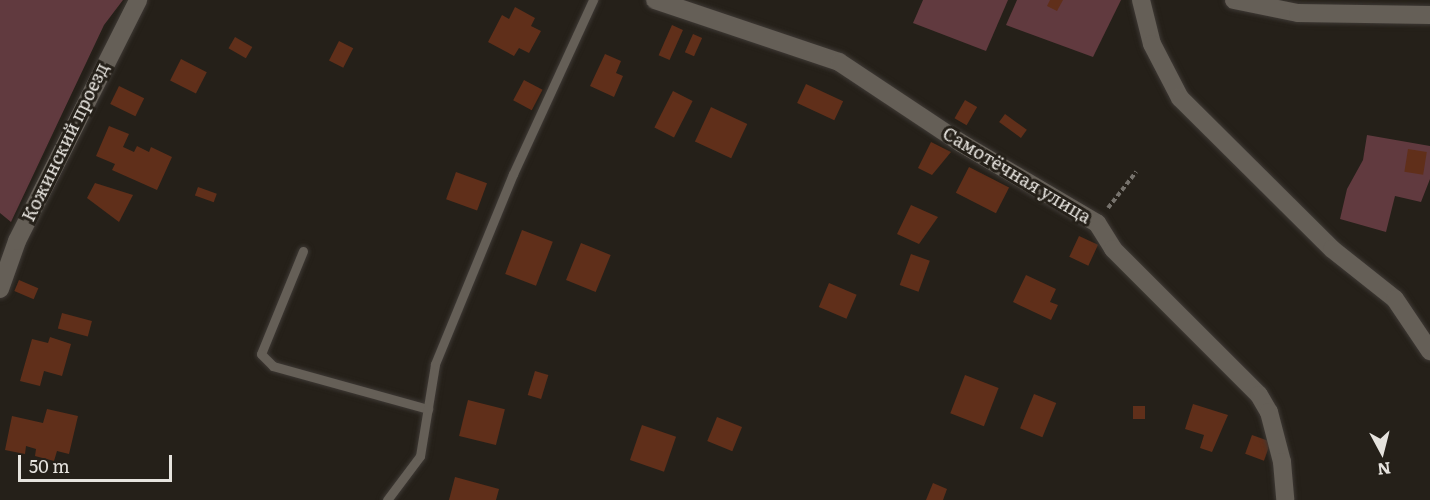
<!DOCTYPE html>
<meta charset="utf-8">
<style>
body{margin:0}
#map{position:relative;width:1430px;height:500px;overflow:hidden;background:#252019;font-family:Literata,serif}
div>[style]{position:absolute}
.green>*{inset:0;background:#613a3f}
.building>*{inset:0;background:#602f1a;transform-origin:0 0}
.path>*{height:4px;margin-top:-2px;transform-origin:0;background:repeating-linear-gradient(90deg,#76726c 0 4.5px,transparent 0 7.5px)}
.roads{filter:drop-shadow(0 0 2px #3e3935) drop-shadow(0 0 2px #3e3935)}
.service>*{height:9px;margin:-4.5px;padding:0 4.5px;transform-origin:4.5px;border-radius:4.5px;background:#655f57}
.minor>*{height:18px;margin:-9px;padding:0 9px;transform-origin:9px;border-radius:9px;background:#655f57}
span{translate:-50% -50%;white-space:nowrap;text-align:center;line-height:1.15;-webkit-text-stroke:6px #252019;paint-order:stroke}
.street-label{font-size:18px;color:#e6e3de}
.north{position:absolute;left:1352px;top:422px;width:60px;height:60px;-webkit-text-stroke:4px #252019;paint-order:stroke;rotate:173deg;font-size:16px;font-weight:700;line-height:24px;text-align:center;color:#e6e3de}
.north::after{content:'';display:block;margin:auto;width:21px;height:27px;background:#e6e3de;clip-path:polygon(50% 0,100% 100%,50% 72%,0 100%)}
.scale{position:absolute;left:18px;top:455px;width:154px;height:27px;box-sizing:border-box;border:3px solid #e6e3de;border-top:0;padding-left:8px;font-size:18px;line-height:21px;white-space:nowrap;color:#e6e3de;-webkit-text-stroke:4px #252019;paint-order:stroke}
</style>
<div id="map">
<div class="green">
<div style="clip-path:polygon(0 0,123px 0,104px 25px,11px 222px,0 213px)"></div>
<div style="clip-path:polygon(923px 0,1008px 0,986px 51px,913px 23px)"></div>
<div style="clip-path:polygon(1017px 0,1121px 0,1093px 57px,1006px 25px)"></div>
<div style="clip-path:polygon(1367px 135px,1430px 146px,1430px 179px,1421px 202px,1395px 196px,1386px 232px,1340px 219px,1347px 189px,1363px 160px)"></div>
</div>
<div class="building">
<div style="clip-path:polygon(1050px 0,1063px 0,1057px 11px,1047px 6px)"></div>
<div style="clip-path:polygon(515px 7px,535px 18px,531px 26px,541px 31px,529px 53px,519px 48px,514px 56px,488px 42px,502px 15px,509px 19px)"></div>
<div style="left:672px;top:25px;width:12px;height:33px;rotate:24deg"></div>
<div style="left:693px;top:34px;width:10px;height:20px;rotate:24deg"></div>
<div style="left:235px;top:37px;width:20px;height:13px;rotate:30deg"></div>
<div style="left:339px;top:41px;width:16px;height:22px;rotate:27deg"></div>
<div style="clip-path:polygon(605px 54px,621px 61px,616px 73px,623px 76px,614px 97px,590px 86px)"></div>
<div style="left:181px;top:59px;width:29px;height:24px;rotate:27deg"></div>
<div style="left:524px;top:80px;width:21px;height:23px;rotate:28deg"></div>
<div style="left:806px;top:84px;width:41px;height:21px;rotate:25deg"></div>
<div style="left:119px;top:86px;width:28px;height:20px;rotate:26deg"></div>
<div style="left:673px;top:91px;width:22px;height:41px;rotate:27deg"></div>
<div style="left:965px;top:100px;width:14px;height:21px;rotate:30deg"></div>
<div style="left:711px;top:107px;width:40px;height:38px;rotate:25deg"></div>
<div style="left:1005px;top:114px;width:27px;height:10px;rotate:36deg"></div>
<div style="clip-path:polygon(109px 126px,129px 134px,123px 147px,134px 152px,137px 146px,149px 152px,151px 147px,172px 157px,157px 190px,112px 170px,115px 164px,96px 156px)"></div>
<div style="clip-path:polygon(931px 142px,951px 152px,932px 175px,918px 168px)"></div>
<div style="left:1408px;top:149px;width:19px;height:23px;rotate:9deg"></div>
<div style="left:969px;top:167px;width:45px;height:29px;rotate:27deg"></div>
<div style="left:456px;top:172px;width:33px;height:29px;rotate:20deg"></div>
<div style="clip-path:polygon(95px 183px,133px 195px,119px 222px,87px 198px)"></div>
<div style="left:198px;top:187px;width:20px;height:9px;rotate:20deg"></div>
<div style="clip-path:polygon(911px 205px,938px 217px,919px 244px,897px 234px)"></div>
<div style="left:522px;top:230px;width:33px;height:47px;rotate:21deg"></div>
<div style="left:1079px;top:236px;width:21px;height:23px;rotate:25deg"></div>
<div style="left:581px;top:243px;width:32px;height:40px;rotate:22deg"></div>
<div style="left:911px;top:254px;width:20px;height:33px;rotate:20deg"></div>
<div style="clip-path:polygon(1026px 275px,1056px 289px,1050px 302px,1058px 305px,1051px 320px,1013px 302px)"></div>
<div style="left:19px;top:280px;width:21px;height:12px;rotate:23deg"></div>
<div style="left:829px;top:283px;width:30px;height:26px;rotate:23deg"></div>
<div style="left:62px;top:313px;width:31px;height:16px;rotate:15deg"></div>
<div style="clip-path:polygon(50px 337px,71px 344px,62px 376px,44px 371px,40px 386px,20px 381px,32px 339px,48px 343px)"></div>
<div style="left:535px;top:371px;width:14px;height:25px;rotate:17deg"></div>
<div style="left:965px;top:375px;width:36px;height:41px;rotate:21deg"></div>
<div style="left:1034px;top:394px;width:24px;height:37px;rotate:22deg"></div>
<div style="left:468px;top:400px;width:38px;height:37px;rotate:14deg"></div>
<div style="clip-path:polygon(1193px 404px,1228px 415px,1212px 452px,1200px 448px,1204px 435px,1185px 429px)"></div>
<div style="left:1133px;top:406px;width:12px;height:13px"></div>
<div style="clip-path:polygon(47px 409px,78px 416px,69px 454px,57px 451px,54px 461px,35px 456px,36px 449px,26px 446px,25px 454px,5px 450px,12px 416px,43px 423px)"></div>
<div style="left:717px;top:417px;width:27px;height:26px;rotate:22deg"></div>
<div style="left:642px;top:425px;width:36px;height:37px;rotate:19deg"></div>
<div style="left:1252px;top:435px;width:20px;height:20px;rotate:20deg"></div>
<div style="clip-path:polygon(455px 477px,499px 489px,496px 500px,449px 500px)"></div>
<div style="clip-path:polygon(933px 483px,947px 489px,943px 500px,926px 500px)"></div>
</div>
<div class="path">
<div style="left:1108px;top:208px;width:46px;rotate:-52.1deg"></div>
</div>
<div class="roads">
<div class="service">
<div style="left:303px;top:251px;width:111px;rotate:112.2deg"></div>
<div style="left:261px;top:354px;width:17px;rotate:45deg"></div>
<div style="left:273px;top:366px;width:161px;rotate:15.5deg"></div>
<div style="left:387px;top:500px;width:55px;rotate:-53.1deg"></div>
<div style="left:420px;top:456px;width:93px;rotate:-80.7deg"></div>
<div style="left:435px;top:364px;width:205px;rotate:-67.7deg"></div>
<div style="left:513px;top:174px;width:192px;rotate:-65.3deg"></div>
</div>
<div class="minor">
<div style="left:655px;top:0;width:194px;rotate:18.6deg"></div>
<div style="left:839px;top:62px;width:146px;rotate:33.6deg"></div>
<div style="left:961px;top:143px;width:158px;rotate:30.5deg"></div>
<div style="left:1097px;top:223px;width:31px;rotate:58deg"></div>
<div style="left:1113px;top:249px;width:206px;rotate:45deg"></div>
<div style="left:1259px;top:395px;width:20px;rotate:60deg"></div>
<div style="left:1269px;top:412px;width:52px;rotate:75.4deg"></div>
<div style="left:1282px;top:462px;width:38px;rotate:85deg"></div>
<div style="left:1141px;top:0;width:45px;rotate:76deg"></div>
<div style="left:1152px;top:44px;width:61px;rotate:62.6deg"></div>
<div style="left:1180px;top:98px;width:214px;rotate:44.8deg"></div>
<div style="left:1332px;top:249px;width:80px;rotate:38.4deg"></div>
<div style="left:1395px;top:299px;width:63px;rotate:56.1deg"></div>
<div style="left:1234px;top:0;width:65px;rotate:11.5deg"></div>
<div style="left:1298px;top:13px;width:132px;rotate:0.9deg"></div>
<div style="left:0;top:289px;width:51px;rotate:-70.5deg"></div>
<div style="left:17px;top:241px;width:270px;rotate:-63.3deg"></div>
</div>
</div>
<div class="street-label">
<span style="left:65px;top:142px;rotate:-64deg">Кожинский проезд</span>
<span style="left:1017px;top:175px;rotate:31deg">Самотёчная улица</span>
</div>
<div class="north">N</div>
<div class="scale">50 m</div>
</div>
